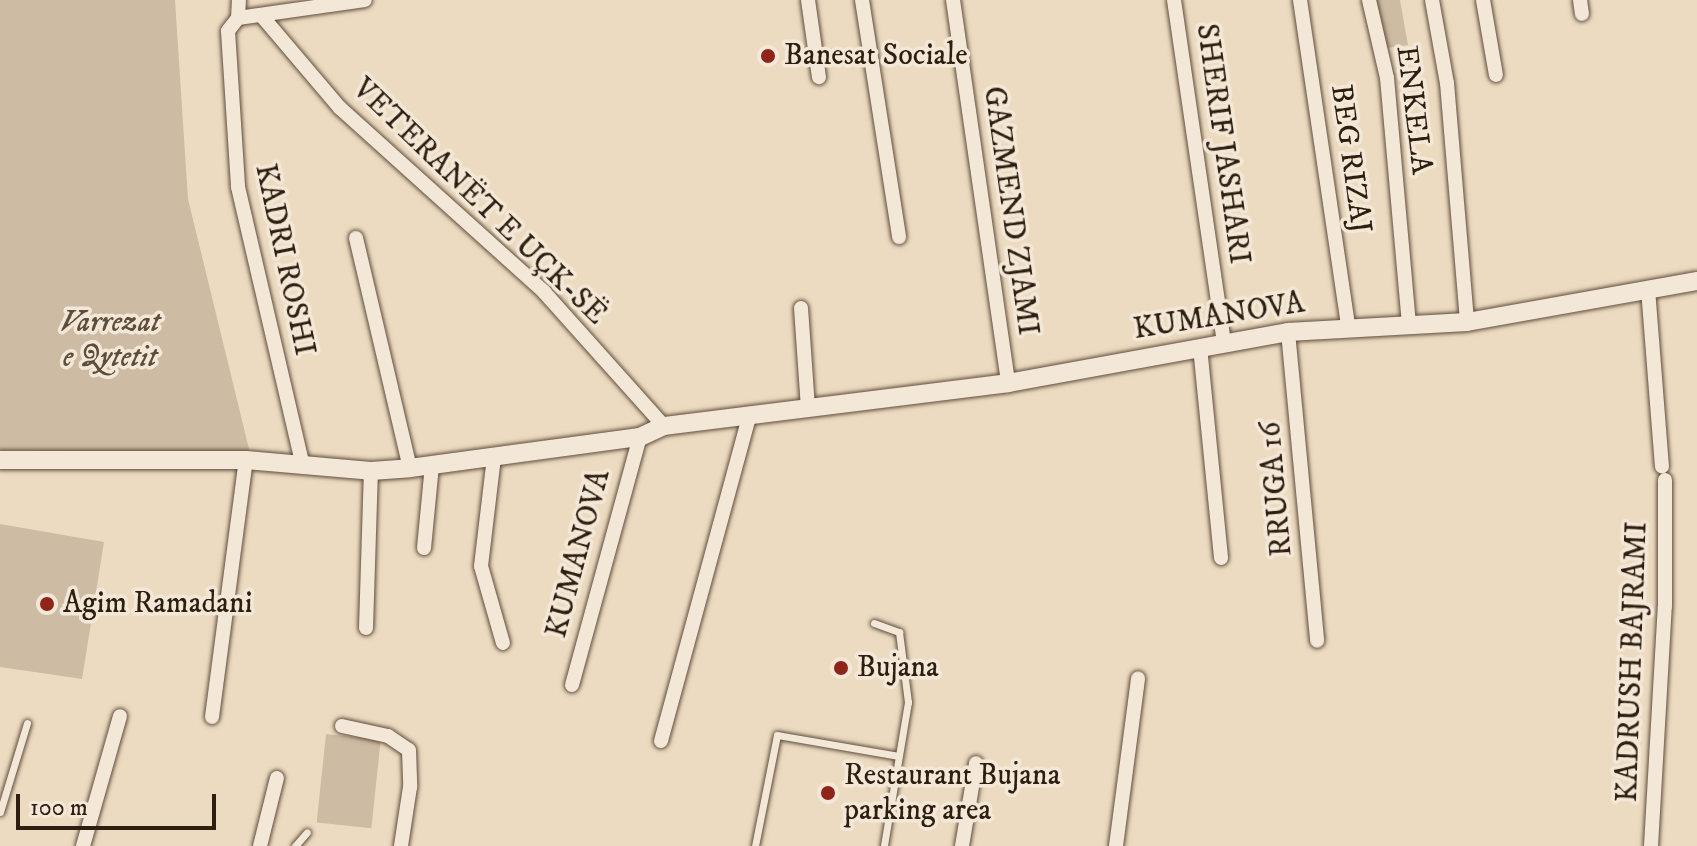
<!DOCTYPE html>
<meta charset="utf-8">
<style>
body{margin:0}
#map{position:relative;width:1697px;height:846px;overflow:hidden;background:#eddbc1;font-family:"IM FELL DW Pica",serif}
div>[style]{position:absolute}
.green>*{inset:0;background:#cdbba3;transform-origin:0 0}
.roads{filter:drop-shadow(0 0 2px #5e4d3c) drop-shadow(0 0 2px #5e4d3c)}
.lane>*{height:7px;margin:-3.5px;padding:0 3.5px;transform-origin:3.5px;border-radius:3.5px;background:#f3e8d7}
.street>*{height:14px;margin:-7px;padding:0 7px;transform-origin:7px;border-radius:7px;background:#f3e8d7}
.secondary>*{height:18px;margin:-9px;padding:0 9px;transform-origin:9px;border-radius:9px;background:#f3e8d7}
.dots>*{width:22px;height:22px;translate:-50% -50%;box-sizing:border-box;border:4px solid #f3e8d7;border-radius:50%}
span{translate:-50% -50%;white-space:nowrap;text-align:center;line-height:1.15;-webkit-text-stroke:7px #f3e8d7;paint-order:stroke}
.poi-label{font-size:30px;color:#2e1e0f}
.left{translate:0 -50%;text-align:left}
.street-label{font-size:30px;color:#2e1e0f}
.park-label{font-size:30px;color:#5e4d3b;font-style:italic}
.scale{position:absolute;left:16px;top:794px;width:200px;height:36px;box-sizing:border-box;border:4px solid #2e1e0f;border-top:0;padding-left:10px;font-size:24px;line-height:28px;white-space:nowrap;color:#2e1e0f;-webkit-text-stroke:6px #f3e8d7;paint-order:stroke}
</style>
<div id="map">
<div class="green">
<div style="clip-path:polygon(0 0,175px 0,188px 199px,250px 453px,0 450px)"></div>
<div style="clip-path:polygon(1375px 0,1400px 0,1408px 45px,1387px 48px)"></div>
<div style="clip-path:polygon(0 524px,104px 542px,82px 679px,0 667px)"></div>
<div style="left:326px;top:734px;width:55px;height:89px;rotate:6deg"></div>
</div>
<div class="roads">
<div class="lane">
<div style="left:874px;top:623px;width:27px;rotate:20deg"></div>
<div style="left:899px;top:632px;width:71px;rotate:82.7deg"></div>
<div style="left:908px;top:702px;width:146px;rotate:99.5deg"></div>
<div style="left:0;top:812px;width:93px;rotate:-73.1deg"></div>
<div style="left:295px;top:846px;width:18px;rotate:-49deg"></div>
<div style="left:755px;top:846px;width:113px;rotate:-78.8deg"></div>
<div style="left:777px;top:735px;width:123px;rotate:9.8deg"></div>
</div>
<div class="street">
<div style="left:808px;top:0;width:78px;rotate:81.9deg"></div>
<div style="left:862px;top:0;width:240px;rotate:81.1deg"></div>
<div style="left:953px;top:0;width:387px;rotate:81.8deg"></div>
<div style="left:1174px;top:0;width:347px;rotate:81.7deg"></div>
<div style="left:1300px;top:0;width:329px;rotate:81.6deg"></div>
<div style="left:1369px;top:0;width:80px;rotate:77deg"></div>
<div style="left:1387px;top:78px;width:247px;rotate:84.9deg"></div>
<div style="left:1432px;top:0;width:84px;rotate:79.8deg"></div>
<div style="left:1447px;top:83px;width:240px;rotate:85.2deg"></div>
<div style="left:1483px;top:0;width:76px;rotate:80.2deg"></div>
<div style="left:1580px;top:0;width:14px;rotate:82deg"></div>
<div style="left:261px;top:15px;width:122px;rotate:49.7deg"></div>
<div style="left:340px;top:108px;width:275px;rotate:42deg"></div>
<div style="left:544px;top:292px;width:180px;rotate:48.2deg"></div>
<div style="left:238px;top:18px;width:16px;rotate:128deg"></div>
<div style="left:228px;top:31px;width:156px;rotate:86.3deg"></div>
<div style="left:238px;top:187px;width:286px;rotate:76.9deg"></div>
<div style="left:238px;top:18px;width:128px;rotate:-8.1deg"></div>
<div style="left:238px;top:18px;width:18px;rotate:-87deg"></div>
<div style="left:356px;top:238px;width:236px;rotate:76.8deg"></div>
<div style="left:1648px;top:289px;width:178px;rotate:85.5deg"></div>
<div style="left:801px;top:308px;width:99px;rotate:86deg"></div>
<div style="left:1288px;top:332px;width:310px;rotate:84.6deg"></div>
<div style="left:1200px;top:347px;width:212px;rotate:84.3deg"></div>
<div style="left:494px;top:457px;width:110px;rotate:96.8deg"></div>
<div style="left:481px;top:566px;width:80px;rotate:74.1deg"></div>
<div style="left:424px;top:548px;width:83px;rotate:-84.5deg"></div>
<div style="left:366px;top:628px;width:157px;rotate:-88.2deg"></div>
<div style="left:572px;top:685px;width:257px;rotate:-74.7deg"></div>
<div style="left:212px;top:717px;width:259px;rotate:-82.5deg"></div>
<div style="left:342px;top:726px;width:47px;rotate:12.3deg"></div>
<div style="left:388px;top:736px;width:25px;rotate:34deg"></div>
<div style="left:409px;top:750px;width:37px;rotate:88deg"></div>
<div style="left:410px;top:787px;width:60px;rotate:98.7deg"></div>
<div style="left:661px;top:741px;width:339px;rotate:-74.8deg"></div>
<div style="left:83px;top:846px;width:135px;rotate:-74.1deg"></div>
<div style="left:260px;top:846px;width:70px;rotate:-76deg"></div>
<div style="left:962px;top:846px;width:84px;rotate:-80.4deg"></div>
<div style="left:1116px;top:846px;width:169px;rotate:-82.5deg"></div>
<div style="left:1651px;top:846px;width:240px;rotate:-86.7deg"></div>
<div style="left:1665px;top:606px;width:126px;rotate:-90deg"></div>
</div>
<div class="secondary">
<div style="left:0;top:460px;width:246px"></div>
<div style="left:246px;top:460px;width:125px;rotate:5deg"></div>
<div style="left:371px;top:471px;width:39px;rotate:-4deg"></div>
<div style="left:410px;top:468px;width:232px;rotate:-7.7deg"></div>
<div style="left:640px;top:437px;width:26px;rotate:-25deg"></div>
<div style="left:664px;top:426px;width:347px;rotate:-7.1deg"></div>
<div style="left:1008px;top:383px;width:285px;rotate:-10.3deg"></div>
<div style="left:1288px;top:332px;width:179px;rotate:-3.2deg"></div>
<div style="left:1467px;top:322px;width:234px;rotate:-10.1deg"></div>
</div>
</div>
<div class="dots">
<div style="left:768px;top:56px;background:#8f2418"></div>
<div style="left:47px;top:604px;background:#8f2418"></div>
<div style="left:841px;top:668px;background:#8f2418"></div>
<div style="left:828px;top:793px;background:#8f2418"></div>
</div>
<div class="poi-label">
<span class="left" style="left:784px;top:56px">Banesat Sociale</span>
<span class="left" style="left:63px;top:604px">Agim Ramadani</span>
<span class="left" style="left:857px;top:668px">Bujana</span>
<span class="left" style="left:844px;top:793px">Restaurant Bujana<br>parking area</span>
</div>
<div class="street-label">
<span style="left:1413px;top:110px;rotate:83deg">ENKELA</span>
<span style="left:1222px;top:144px;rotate:82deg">SHERIF JASHARI</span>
<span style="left:1350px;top:159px;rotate:82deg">BEG RIZAJ</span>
<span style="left:479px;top:202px;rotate:44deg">VETERANËT E UÇK-SË</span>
<span style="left:1010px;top:211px;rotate:82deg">GAZMEND ZJAMI</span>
<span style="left:284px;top:260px;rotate:78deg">KADRI ROSHI</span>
<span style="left:1219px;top:317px;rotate:-9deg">KUMANOVA</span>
<span style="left:1277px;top:489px;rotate:-95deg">RRUGA 16</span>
<span style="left:579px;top:554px;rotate:-75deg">KUMANOVA</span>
<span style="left:1633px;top:662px;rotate:-88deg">KADRUSH BAJRAMI</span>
</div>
<div class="park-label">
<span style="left:110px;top:340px">Varrezat<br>e Qytetit</span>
</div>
<div class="scale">100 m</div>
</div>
